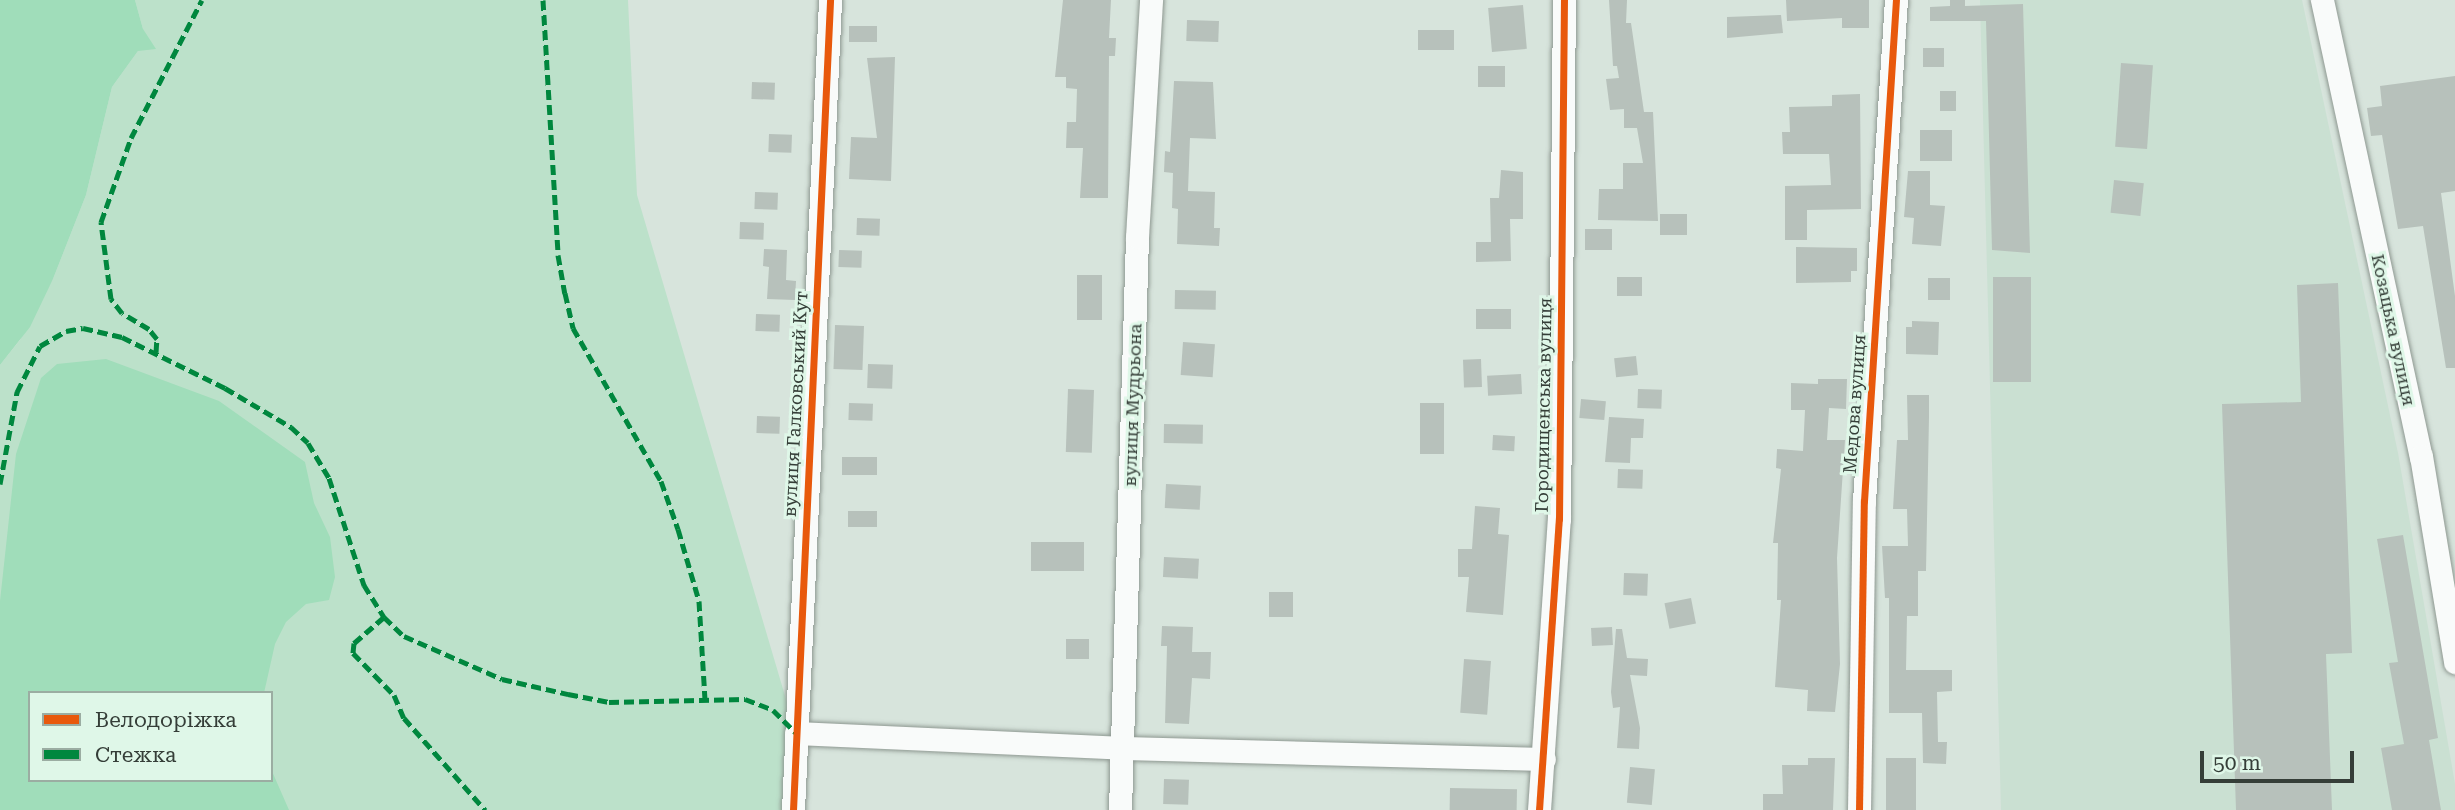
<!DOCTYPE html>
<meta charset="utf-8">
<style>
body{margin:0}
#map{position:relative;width:2455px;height:810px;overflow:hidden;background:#d7e4dc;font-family:"Roboto Serif",serif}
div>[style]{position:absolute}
.built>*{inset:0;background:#cae0d2}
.green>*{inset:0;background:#bce1ca}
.water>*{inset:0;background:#a0ddba}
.building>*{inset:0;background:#b7c1bb;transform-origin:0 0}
.roads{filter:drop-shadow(0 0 2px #8e9891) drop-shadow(0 0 2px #8e9891)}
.minor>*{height:23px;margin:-11.5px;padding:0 11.5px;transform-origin:11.5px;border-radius:11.5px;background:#f9fbfa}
.quiet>*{height:5px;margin-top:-2.5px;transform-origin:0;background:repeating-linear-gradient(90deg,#00873e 0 10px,transparent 0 15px)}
.cycleway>*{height:7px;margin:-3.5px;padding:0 3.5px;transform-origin:3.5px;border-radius:3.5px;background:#e8590c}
span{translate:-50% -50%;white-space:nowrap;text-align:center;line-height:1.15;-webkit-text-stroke:6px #dff7e8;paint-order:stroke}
.street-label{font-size:18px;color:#353e38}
.legend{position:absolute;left:28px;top:691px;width:245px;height:91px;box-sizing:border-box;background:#dff7e8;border:2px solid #9bada2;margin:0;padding:9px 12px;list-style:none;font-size:21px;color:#353e38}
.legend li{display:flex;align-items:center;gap:14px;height:35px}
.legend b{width:35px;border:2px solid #9bada2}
.scale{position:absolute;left:2200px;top:751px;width:154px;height:32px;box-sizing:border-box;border:4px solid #353e38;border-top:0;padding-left:9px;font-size:21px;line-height:24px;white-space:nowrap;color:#353e38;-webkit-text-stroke:5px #dff7e8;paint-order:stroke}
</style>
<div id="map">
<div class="built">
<div style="clip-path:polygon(1980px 0,2302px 0,2398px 453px,2455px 784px,2455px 810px,2001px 810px)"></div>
</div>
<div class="green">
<div style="clip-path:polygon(evenodd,135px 0,628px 0,637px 195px,796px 733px,793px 810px,0 810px,0 365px,20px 340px,53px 279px,86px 195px,112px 87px,138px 51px,143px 29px,135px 0,30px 693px,271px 693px,271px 780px,30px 780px,30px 693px)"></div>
</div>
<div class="water">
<div style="clip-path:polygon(0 0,135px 0,143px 29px,156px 49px,138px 51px,112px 87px,86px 195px,53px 279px,30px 327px,0 365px)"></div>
<div style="clip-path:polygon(106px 359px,219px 401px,305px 462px,314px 503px,330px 537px,335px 577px,329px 600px,306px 604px,286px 622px,275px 644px,264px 693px,30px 693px,30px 780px,271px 780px,271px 769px,289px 810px,0 810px,0 601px,16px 454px,41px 378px,57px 364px)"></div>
</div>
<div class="building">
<div style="clip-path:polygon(1063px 0,1111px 0,1109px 38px,1116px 38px,1115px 56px,1109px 56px,1108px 198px,1080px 198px,1083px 148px,1066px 148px,1067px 122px,1076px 122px,1077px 89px,1066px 88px,1066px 77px,1055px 77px)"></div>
<div style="clip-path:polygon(1609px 0,1627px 0,1626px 23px,1631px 23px,1644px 112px,1653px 112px,1658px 221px,1598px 220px,1599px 189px,1623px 189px,1623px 163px,1643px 163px,1637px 128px,1624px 128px,1624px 109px,1610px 110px,1606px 79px,1619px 78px,1617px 66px,1613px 66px)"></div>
<div style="clip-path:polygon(1786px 0,1869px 0,1869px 28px,1842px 28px,1842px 18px,1787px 21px)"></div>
<div style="clip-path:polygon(1950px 0,1965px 0,1965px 6px,2023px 4px,2030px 253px,1992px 250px,1986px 21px,1930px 21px,1930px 7px,1950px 6px)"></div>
<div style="left:1523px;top:5px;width:44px;height:35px;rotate:85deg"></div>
<div style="clip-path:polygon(1781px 15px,1783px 33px,1727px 38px,1727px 17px)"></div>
<div style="left:1187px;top:20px;width:32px;height:21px;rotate:2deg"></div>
<div style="left:877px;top:26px;width:16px;height:28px;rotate:90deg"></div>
<div style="left:1454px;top:30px;width:20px;height:36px;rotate:90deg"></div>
<div style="left:1923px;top:48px;width:21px;height:19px"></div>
<div style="clip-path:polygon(895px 57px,891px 181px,849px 179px,851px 137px,877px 138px,867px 58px)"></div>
<div style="left:2121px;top:63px;width:32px;height:84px;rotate:4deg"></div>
<div style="left:1478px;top:66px;width:27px;height:21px"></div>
<div style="clip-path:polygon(2455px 76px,2455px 191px,2441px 193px,2455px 296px,2455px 368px,2446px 368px,2423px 226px,2398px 229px,2382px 135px,2371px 136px,2367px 108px,2382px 106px,2380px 86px)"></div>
<div style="clip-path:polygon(1174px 81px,1213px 82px,1216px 139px,1190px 138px,1188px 191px,1215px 192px,1214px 228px,1220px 228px,1219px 246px,1177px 244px,1178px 209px,1172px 208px,1173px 173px,1164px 172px,1165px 151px,1170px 152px)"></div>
<div style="left:752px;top:82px;width:23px;height:17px;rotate:2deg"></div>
<div style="left:1940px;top:91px;width:16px;height:20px"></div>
<div style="clip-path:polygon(1860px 94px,1861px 209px,1807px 210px,1807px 240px,1785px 240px,1785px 186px,1831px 185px,1829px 154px,1783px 154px,1782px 132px,1790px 132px,1789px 107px,1832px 106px,1832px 95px)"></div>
<div style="left:1920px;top:130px;width:32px;height:31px"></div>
<div style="left:769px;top:134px;width:23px;height:18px;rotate:2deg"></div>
<div style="clip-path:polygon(1501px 170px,1523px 172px,1523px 219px,1510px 219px,1511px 261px,1476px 262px,1476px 242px,1491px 242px,1490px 198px,1499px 198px)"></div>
<div style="clip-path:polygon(1908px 171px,1930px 171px,1930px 205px,1945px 206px,1941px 246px,1912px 244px,1914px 218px,1904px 217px)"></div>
<div style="left:2114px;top:180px;width:30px;height:33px;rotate:6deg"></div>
<div style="left:755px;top:192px;width:23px;height:17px;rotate:2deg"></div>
<div style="left:1660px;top:214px;width:27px;height:21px"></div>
<div style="left:857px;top:218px;width:23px;height:17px;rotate:2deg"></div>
<div style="left:740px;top:222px;width:24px;height:17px;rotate:2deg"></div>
<div style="left:1612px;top:229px;width:21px;height:27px;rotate:90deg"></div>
<div style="clip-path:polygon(1796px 247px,1857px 248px,1857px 271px,1851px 271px,1851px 282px,1796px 283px)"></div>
<div style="clip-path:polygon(764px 249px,787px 250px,786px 280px,796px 281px,795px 300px,767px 299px,769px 267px,763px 266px)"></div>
<div style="left:839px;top:250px;width:23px;height:17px;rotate:2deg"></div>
<div style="left:1077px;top:275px;width:25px;height:45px"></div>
<div style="left:1617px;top:277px;width:25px;height:19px"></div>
<div style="left:1993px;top:277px;width:38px;height:105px"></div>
<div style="left:1928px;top:278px;width:22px;height:22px"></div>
<div style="clip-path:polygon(2338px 283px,2352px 653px,2326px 654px,2332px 810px,2236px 810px,2222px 404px,2301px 402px,2297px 285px)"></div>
<div style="left:1175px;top:290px;width:41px;height:19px;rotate:1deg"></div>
<div style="left:1511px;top:309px;width:20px;height:35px;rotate:90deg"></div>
<div style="left:756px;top:314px;width:24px;height:17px;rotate:2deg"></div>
<div style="clip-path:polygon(1912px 321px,1939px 322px,1938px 355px,1906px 354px,1906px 327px,1912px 327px)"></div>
<div style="left:835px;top:325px;width:29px;height:44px;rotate:2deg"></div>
<div style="left:1183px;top:342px;width:32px;height:33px;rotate:4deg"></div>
<div style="left:1636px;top:356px;width:19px;height:22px;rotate:84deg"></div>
<div style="left:1481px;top:359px;width:28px;height:18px;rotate:88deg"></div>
<div style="left:868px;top:364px;width:25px;height:24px;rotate:2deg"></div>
<div style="left:1521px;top:374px;width:20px;height:34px;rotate:87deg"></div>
<div style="clip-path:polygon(1818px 379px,1847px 379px,1846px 409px,1829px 408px,1827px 440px,1845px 440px,1837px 558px,1840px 664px,1835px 712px,1807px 711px,1808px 690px,1775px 687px,1781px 600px,1777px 600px,1778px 543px,1773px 543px,1781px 469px,1776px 468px,1777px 449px,1803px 451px,1805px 410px,1791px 410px,1791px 383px,1818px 384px)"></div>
<div style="left:1068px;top:389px;width:26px;height:63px;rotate:2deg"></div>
<div style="left:1638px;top:389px;width:24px;height:19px;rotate:2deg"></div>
<div style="clip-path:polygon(1907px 395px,1929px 395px,1929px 417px,1926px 571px,1918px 571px,1918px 616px,1907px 616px,1906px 670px,1952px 670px,1952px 691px,1937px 692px,1938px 742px,1947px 742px,1946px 764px,1923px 763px,1922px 713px,1889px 713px,1889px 598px,1885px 598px,1882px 546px,1908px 546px,1907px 509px,1893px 509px,1897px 440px,1908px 440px)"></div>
<div style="left:1581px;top:399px;width:25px;height:19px;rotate:5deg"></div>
<div style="left:849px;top:403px;width:24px;height:17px;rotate:2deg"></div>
<div style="left:1420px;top:403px;width:24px;height:51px"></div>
<div style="left:757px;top:416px;width:23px;height:17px;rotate:2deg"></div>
<div style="clip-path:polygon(1609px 417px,1644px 419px,1643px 438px,1631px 438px,1630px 463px,1605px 462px)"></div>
<div style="left:1164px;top:424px;width:39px;height:19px;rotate:1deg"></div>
<div style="left:1493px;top:435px;width:22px;height:15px;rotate:3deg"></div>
<div style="left:842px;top:457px;width:35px;height:18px"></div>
<div style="left:1618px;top:469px;width:25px;height:19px;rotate:2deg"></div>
<div style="left:1166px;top:484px;width:35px;height:24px;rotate:3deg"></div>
<div style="clip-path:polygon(1475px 506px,1500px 508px,1498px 534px,1509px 535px,1503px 615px,1466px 612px,1469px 577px,1458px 577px,1458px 549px,1472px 549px)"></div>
<div style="left:848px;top:511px;width:29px;height:16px"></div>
<div style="clip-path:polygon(2403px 535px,2438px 738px,2429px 740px,2441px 810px,2392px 810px,2381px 748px,2404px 744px,2389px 663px,2398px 662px,2377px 539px)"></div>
<div style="left:1084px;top:542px;width:29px;height:53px;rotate:90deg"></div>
<div style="left:1164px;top:557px;width:35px;height:20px;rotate:3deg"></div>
<div style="left:1624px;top:573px;width:24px;height:22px;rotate:2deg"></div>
<div style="left:1269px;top:592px;width:24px;height:25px"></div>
<div style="left:1691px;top:598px;width:26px;height:27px;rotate:79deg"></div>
<div style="clip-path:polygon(1162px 626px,1193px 627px,1192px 652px,1211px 652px,1210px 679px,1192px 678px,1189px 724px,1165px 723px,1167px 646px,1161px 646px)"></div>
<div style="left:1612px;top:627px;width:18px;height:21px;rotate:87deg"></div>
<div style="clip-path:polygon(1616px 629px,1622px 629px,1627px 658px,1648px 659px,1647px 676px,1630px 675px,1640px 728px,1639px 749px,1617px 748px,1620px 707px,1613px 708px,1611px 692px)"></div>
<div style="left:1066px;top:639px;width:23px;height:20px"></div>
<div style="left:1464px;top:659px;width:27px;height:54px;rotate:4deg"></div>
<div style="clip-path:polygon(1808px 758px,1835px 758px,1833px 810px,1763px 810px,1763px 794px,1783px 794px,1782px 765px,1808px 765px)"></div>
<div style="left:1886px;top:758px;width:30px;height:52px"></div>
<div style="left:1630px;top:767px;width:25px;height:36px;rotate:5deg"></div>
<div style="left:1164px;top:779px;width:25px;height:25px;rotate:2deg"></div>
<div style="left:1450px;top:788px;width:67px;height:22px;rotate:1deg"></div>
</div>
<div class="roads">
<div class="minor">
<div style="left:2322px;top:0;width:467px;rotate:77.8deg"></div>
<div style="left:2421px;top:456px;width:209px;rotate:80.6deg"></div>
<div style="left:796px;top:733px;width:328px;rotate:2.6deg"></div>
<div style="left:1124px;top:748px;width:420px;rotate:1.5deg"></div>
<div style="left:793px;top:810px;width:811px;rotate:-87.38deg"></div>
<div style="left:1120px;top:810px;width:573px;rotate:-88.3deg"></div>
<div style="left:1137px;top:237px;width:237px;rotate:-86.6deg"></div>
<div style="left:1539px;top:810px;width:292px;rotate:-86.1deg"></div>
<div style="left:1559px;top:519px;width:519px;rotate:-89.45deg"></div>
<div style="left:1859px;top:810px;width:309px;rotate:-89.1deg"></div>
<div style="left:1864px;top:501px;width:502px;rotate:-86.35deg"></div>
</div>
</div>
<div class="quiet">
<div style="left:543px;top:0;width:255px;rotate:86.6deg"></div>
<div style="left:558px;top:255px;width:39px;rotate:80deg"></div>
<div style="left:565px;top:293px;width:36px;rotate:77deg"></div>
<div style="left:573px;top:328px;width:177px;rotate:60.1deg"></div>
<div style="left:661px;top:481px;width:51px;rotate:70.5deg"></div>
<div style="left:678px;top:529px;width:75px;rotate:73.7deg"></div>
<div style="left:699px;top:601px;width:97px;rotate:86.5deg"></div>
<div style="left:156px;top:352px;width:13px;rotate:-86deg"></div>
<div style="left:157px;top:339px;width:13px;rotate:-129deg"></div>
<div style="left:149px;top:329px;width:31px;rotate:-149deg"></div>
<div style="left:122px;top:313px;width:18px;rotate:-128deg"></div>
<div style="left:111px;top:299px;width:78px;rotate:-97.4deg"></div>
<div style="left:101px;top:222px;width:89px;rotate:-70.3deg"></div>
<div style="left:131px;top:138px;width:155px;rotate:-62.8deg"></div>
<div style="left:0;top:484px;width:94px;rotate:-79.5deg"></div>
<div style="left:17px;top:392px;width:51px;rotate:-63.4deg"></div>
<div style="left:40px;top:346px;width:30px;rotate:-30deg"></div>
<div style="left:66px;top:331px;width:17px;rotate:-10deg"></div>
<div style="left:83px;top:328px;width:40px;rotate:13deg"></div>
<div style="left:122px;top:337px;width:115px;rotate:26.3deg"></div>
<div style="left:225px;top:388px;width:77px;rotate:30.6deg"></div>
<div style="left:291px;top:427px;width:23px;rotate:43deg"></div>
<div style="left:308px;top:443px;width:41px;rotate:59deg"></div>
<div style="left:329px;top:478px;width:113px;rotate:71.9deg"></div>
<div style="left:364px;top:585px;width:38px;rotate:58deg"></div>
<div style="left:384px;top:617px;width:28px;rotate:44deg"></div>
<div style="left:404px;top:636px;width:107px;rotate:23.7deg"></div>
<div style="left:502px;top:679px;width:68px;rotate:12.8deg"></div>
<div style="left:568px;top:694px;width:42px;rotate:11deg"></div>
<div style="left:609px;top:702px;width:136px;rotate:-1.3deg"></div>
<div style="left:745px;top:699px;width:30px;rotate:21deg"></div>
<div style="left:773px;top:710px;width:33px;rotate:45deg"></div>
<div style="left:384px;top:617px;width:40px;rotate:139deg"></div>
<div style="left:354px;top:643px;width:10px;rotate:96deg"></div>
<div style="left:353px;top:653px;width:59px;rotate:45.7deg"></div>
<div style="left:394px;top:695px;width:25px;rotate:67deg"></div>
<div style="left:404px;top:718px;width:123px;rotate:48.6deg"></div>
</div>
<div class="cycleway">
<div style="left:793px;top:810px;width:811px;rotate:-87.38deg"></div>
<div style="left:1539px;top:810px;width:292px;rotate:-86.1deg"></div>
<div style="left:1559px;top:519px;width:519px;rotate:-89.45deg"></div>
<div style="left:1859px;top:810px;width:309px;rotate:-89.1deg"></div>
<div style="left:1864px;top:501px;width:502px;rotate:-86.35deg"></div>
</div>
<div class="street-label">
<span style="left:2393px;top:330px;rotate:78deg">Козацька вулиця</span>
<span style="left:796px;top:404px;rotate:-87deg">вулиця Галковський Кут</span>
<span style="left:1855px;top:404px;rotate:-86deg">Медова вулиця</span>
<span style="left:1133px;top:405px;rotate:-88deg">вулиця Мудрьона</span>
<span style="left:1544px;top:405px;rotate:-89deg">Городищенська вулиця</span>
</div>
<ul class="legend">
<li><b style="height:9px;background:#e8590c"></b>Велодоріжка</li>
<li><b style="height:9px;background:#00873e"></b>Стежка</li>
</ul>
<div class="scale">50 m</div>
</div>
